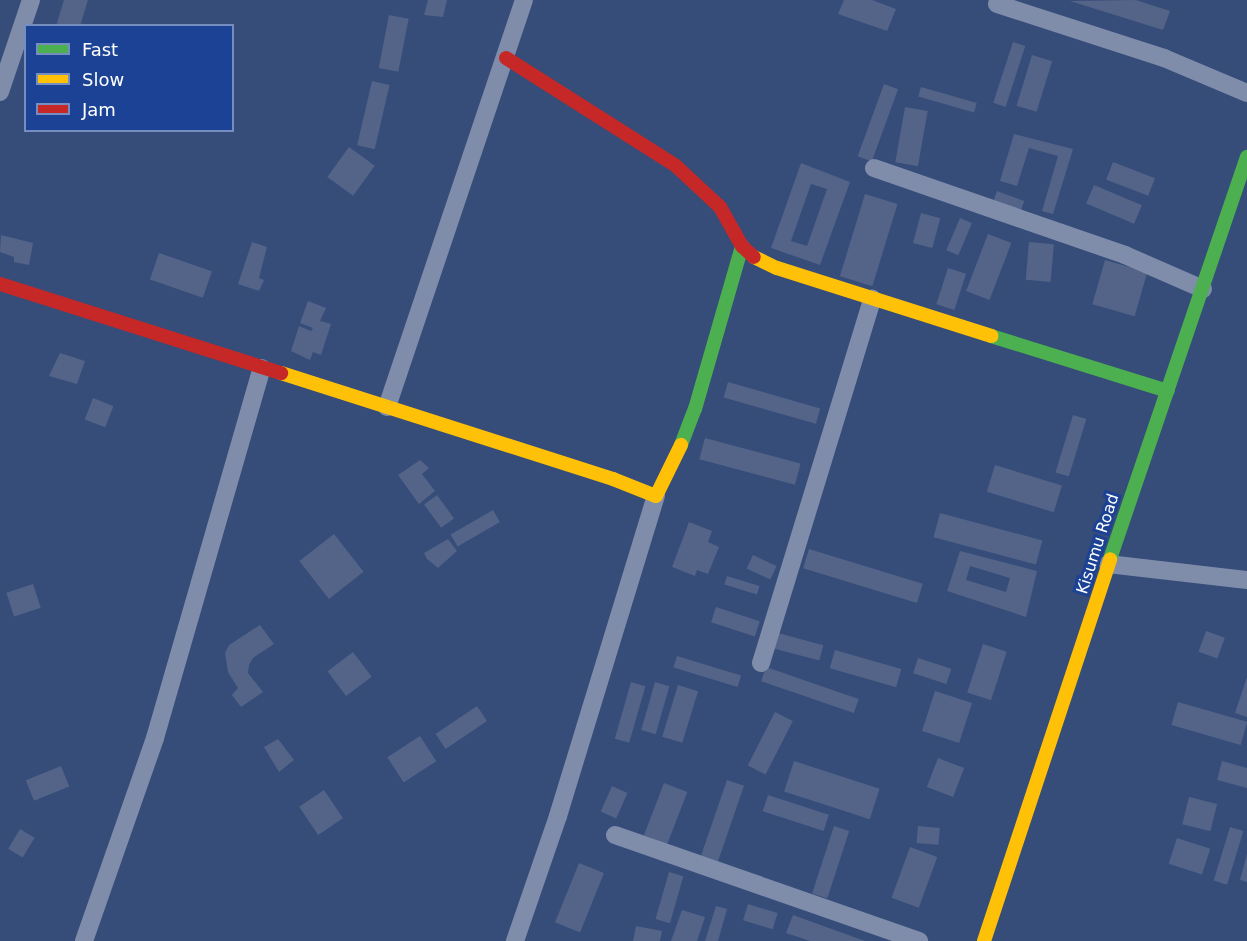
<!DOCTYPE html>
<style>
body{margin:0}
#map{position:relative;width:1247px;height:941px;overflow:hidden;background:#364c79;font-family:"DejaVu Sans",sans-serif}
div>[style]{position:absolute}
.building>*{inset:0;background:#536488;transform-origin:0 0}
.street>*{height:18px;margin:-9px;padding:0 9px;transform-origin:9px;border-radius:9px;background:#7f8dab}
.fast>*{height:14px;margin:-7px;padding:0 7px;transform-origin:7px;border-radius:7px;background:#4caf50}
.slow>*{height:14px;margin:-7px;padding:0 7px;transform-origin:7px;border-radius:7px;background:#ffc107}
.jam>*{height:14px;margin:-7px;padding:0 7px;transform-origin:7px;border-radius:7px;background:#c62828}
span{translate:-50% -50%;white-space:nowrap;text-align:center;line-height:1.15;-webkit-text-stroke:6px #1b4294;paint-order:stroke}
.street-label{font-size:16px;color:#fff}
.legend{position:absolute;left:24px;top:24px;width:210px;height:108px;box-sizing:border-box;background:#1b4294;border:2px solid #768ebf;margin:0;padding:8px 10px;list-style:none;font-size:18px;color:#fff}
.legend li{display:flex;align-items:center;gap:12px;height:30px}
.legend b{width:30px;border:2px solid #768ebf}
</style>
<div id="map">
<div class="building">
<div style="clip-path:polygon(64px 0,88px 0,80px 26px,56px 26px)"></div>
<div style="clip-path:polygon(428px 0,447px 0,443px 17px,424px 15px)"></div>
<div style="clip-path:polygon(844px 0,872px 0,896px 9px,887px 31px,838px 14px)"></div>
<div style="clip-path:polygon(1136px 0,1170px 11px,1163px 30px,1070px 1px)"></div>
<div style="left:389px;top:15px;width:20px;height:54px;rotate:11deg"></div>
<div style="left:1013px;top:42px;width:13px;height:64px;rotate:18deg"></div>
<div style="left:1032px;top:55px;width:21px;height:53px;rotate:17deg"></div>
<div style="left:372px;top:81px;width:18px;height:66px;rotate:13deg"></div>
<div style="left:884px;top:84px;width:15px;height:77px;rotate:20deg"></div>
<div style="left:921px;top:87px;width:58px;height:10px;rotate:16deg"></div>
<div style="left:905px;top:107px;width:23px;height:56px;rotate:10deg"></div>
<div style="clip-path:polygon(1014px 134px,1073px 149px,1053px 214px,1042px 211px,1058px 156px,1029px 148px,1017px 186px,1000px 181px)"></div>
<div style="left:349px;top:147px;width:32px;height:37px;rotate:36deg"></div>
<div style="left:1113px;top:162px;width:45px;height:19px;rotate:21deg"></div>
<div style="clip-path:polygon(evenodd,801px 163px,850px 182px,820px 265px,771px 248px,801px 163px,811px 184px,827px 189px,807px 246px,791px 241px,811px 184px)"></div>
<div style="left:1094px;top:185px;width:52px;height:20px;rotate:23deg"></div>
<div style="left:997px;top:191px;width:29px;height:14px;rotate:20deg"></div>
<div style="left:865px;top:194px;width:34px;height:86px;rotate:17deg"></div>
<div style="left:921px;top:213px;width:20px;height:31px;rotate:15deg"></div>
<div style="left:960px;top:218px;width:13px;height:35px;rotate:23deg"></div>
<div style="left:988px;top:234px;width:25px;height:61px;rotate:21deg"></div>
<div style="clip-path:polygon(1px 235px,33px 243px,29px 265px,14px 262px,14px 257px,0 252px)"></div>
<div style="clip-path:polygon(252px 242px,267px 247px,259px 278px,264px 280px,259px 291px,238px 284px)"></div>
<div style="left:1029px;top:242px;width:25px;height:38px;rotate:5deg"></div>
<div style="left:159px;top:253px;width:56px;height:28px;rotate:19deg"></div>
<div style="left:1105px;top:260px;width:44px;height:46px;rotate:16deg"></div>
<div style="left:948px;top:268px;width:19px;height:38px;rotate:18deg"></div>
<div style="clip-path:polygon(308px 301px,326px 308px,320px 321px,331px 324px,321px 355px,313px 352px,310px 360px,291px 351px,299px 326px,311px 331px,313px 328px,300px 323px)"></div>
<div style="clip-path:polygon(60px 353px,85px 361px,77px 384px,49px 376px)"></div>
<div style="left:728px;top:382px;width:96px;height:16px;rotate:16deg"></div>
<div style="left:93px;top:398px;width:22px;height:23px;rotate:21deg"></div>
<div style="left:1073px;top:415px;width:14px;height:60px;rotate:17deg"></div>
<div style="left:705px;top:438px;width:99px;height:22px;rotate:15deg"></div>
<div style="clip-path:polygon(420px 460px,429px 468px,422px 474px,435px 491px,419px 504px,398px 475px)"></div>
<div style="left:995px;top:465px;width:70px;height:28px;rotate:17deg"></div>
<div style="left:437px;top:495px;width:29px;height:16px;rotate:54deg"></div>
<div style="left:493px;top:510px;width:14px;height:49px;rotate:60deg"></div>
<div style="left:940px;top:513px;width:106px;height:25px;rotate:15deg"></div>
<div style="clip-path:polygon(689px 522px,712px 531px,708px 542px,719px 547px,708px 574px,697px 570px,695px 576px,672px 567px)"></div>
<div style="left:334px;top:534px;width:48px;height:44px;rotate:52deg"></div>
<div style="clip-path:polygon(448px 539px,457px 551px,438px 568px,427px 559px,424px 553px)"></div>
<div style="left:809px;top:549px;width:119px;height:20px;rotate:17deg"></div>
<div style="clip-path:polygon(evenodd,960px 551px,1037px 571px,1026px 617px,947px 591px,960px 551px,970px 566px,1010px 578px,1006px 592px,966px 580px,970px 566px)"></div>
<div style="left:753px;top:555px;width:26px;height:15px;rotate:25deg"></div>
<div style="left:727px;top:576px;width:34px;height:9px;rotate:17deg"></div>
<div style="left:33px;top:584px;width:25px;height:28px;rotate:72deg"></div>
<div style="left:716px;top:607px;width:46px;height:16px;rotate:18deg"></div>
<div style="clip-path:polygon(260px 625px,274px 644px,253px 658px,249px 665px,248px 673px,263px 692px,241px 707px,232px 695px,238px 688px,228px 672px,225px 653px,229px 645px)"></div>
<div style="left:1206px;top:631px;width:20px;height:22px;rotate:20deg"></div>
<div style="left:778px;top:633px;width:47px;height:16px;rotate:15deg"></div>
<div style="left:983px;top:644px;width:25px;height:51px;rotate:18deg"></div>
<div style="left:835px;top:650px;width:69px;height:19px;rotate:16deg"></div>
<div style="left:353px;top:652px;width:31px;height:32px;rotate:53deg"></div>
<div style="left:677px;top:656px;width:67px;height:12px;rotate:17deg"></div>
<div style="left:918px;top:658px;width:35px;height:16px;rotate:18deg"></div>
<div style="left:766px;top:667px;width:98px;height:15px;rotate:19deg"></div>
<div style="clip-path:polygon(1247px 677px,1247px 717px,1235px 713px)"></div>
<div style="left:631px;top:682px;width:15px;height:59px;rotate:16deg"></div>
<div style="left:655px;top:682px;width:15px;height:50px;rotate:16deg"></div>
<div style="left:678px;top:685px;width:21px;height:54px;rotate:17deg"></div>
<div style="left:935px;top:691px;width:39px;height:42px;rotate:18deg"></div>
<div style="left:1178px;top:702px;width:72px;height:24px;rotate:16deg"></div>
<div style="left:477px;top:706px;width:18px;height:50px;rotate:56deg"></div>
<div style="left:775px;top:712px;width:20px;height:60px;rotate:27deg"></div>
<div style="left:420px;top:736px;width:30px;height:39px;rotate:57deg"></div>
<div style="clip-path:polygon(278px 739px,294px 760px,279px 772px,264px 747px)"></div>
<div style="left:938px;top:758px;width:28px;height:31px;rotate:21deg"></div>
<div style="left:794px;top:761px;width:90px;height:32px;rotate:18deg"></div>
<div style="clip-path:polygon(1222px 761px,1247px 768px,1247px 788px,1217px 780px)"></div>
<div style="left:61px;top:766px;width:22px;height:38px;rotate:68deg"></div>
<div style="left:727px;top:780px;width:18px;height:80px;rotate:19deg"></div>
<div style="left:664px;top:783px;width:25px;height:56px;rotate:21deg"></div>
<div style="left:612px;top:786px;width:17px;height:28px;rotate:24deg"></div>
<div style="left:324px;top:790px;width:34px;height:30px;rotate:56deg"></div>
<div style="left:768px;top:795px;width:64px;height:17px;rotate:18deg"></div>
<div style="left:1189px;top:797px;width:29px;height:28px;rotate:14deg"></div>
<div style="left:834px;top:826px;width:16px;height:71px;rotate:18deg"></div>
<div style="left:918px;top:826px;width:22px;height:17px;rotate:5deg"></div>
<div style="left:1230px;top:827px;width:14px;height:56px;rotate:17deg"></div>
<div style="left:20px;top:829px;width:17px;height:23px;rotate:31deg"></div>
<div style="left:1177px;top:838px;width:35px;height:27px;rotate:18deg"></div>
<div style="left:910px;top:847px;width:29px;height:54px;rotate:20deg"></div>
<div style="clip-path:polygon(1247px 854px,1247px 882px,1240px 880px)"></div>
<div style="left:579px;top:863px;width:27px;height:64px;rotate:22deg"></div>
<div style="left:669px;top:872px;width:15px;height:49px;rotate:16deg"></div>
<div style="left:748px;top:904px;width:31px;height:17px;rotate:17deg"></div>
<div style="clip-path:polygon(716px 906px,727px 909px,718px 941px,705px 941px)"></div>
<div style="clip-path:polygon(682px 910px,705px 917px,697px 941px,671px 941px)"></div>
<div style="clip-path:polygon(793px 915px,865px 941px,810px 941px,786px 933px)"></div>
<div style="clip-path:polygon(636px 926px,662px 931px,660px 941px,633px 941px)"></div>
</div>
<div class="street">
<div style="left:997px;top:4px;width:176px;rotate:17.9deg"></div>
<div style="left:1164px;top:58px;width:90px;rotate:22.9deg"></div>
<div style="left:0;top:92px;width:97px;rotate:-71.4deg"></div>
<div style="left:874px;top:168px;width:266px;rotate:19.1deg"></div>
<div style="left:1125px;top:255px;width:85px;rotate:23.6deg"></div>
<div style="left:387px;top:407px;width:429px;rotate:-71.4deg"></div>
<div style="left:1108px;top:564px;width:140px;rotate:6.6deg"></div>
<div style="left:761px;top:663px;width:381px;rotate:-73deg"></div>
<div style="left:615px;top:835px;width:322px;rotate:19.2deg"></div>
<div style="left:84px;top:941px;width:215px;rotate:-70.7deg"></div>
<div style="left:155px;top:738px;width:385px;rotate:-73.9deg"></div>
<div style="left:515px;top:941px;width:132px;rotate:-71deg"></div>
<div style="left:558px;top:816px;width:335px;rotate:-73deg"></div>
</div>
<div class="fast">
<div style="left:991px;top:336px;width:185px;rotate:17.3deg"></div>
<div style="left:681px;top:445px;width:39px;rotate:-69deg"></div>
<div style="left:695px;top:409px;width:170px;rotate:-73.9deg"></div>
<div style="left:1110px;top:559px;width:425px;rotate:-71.2deg"></div>
</div>
<div class="slow">
<div style="left:754px;top:257px;width:25px;rotate:26deg"></div>
<div style="left:777px;top:268px;width:225px;rotate:17.6deg"></div>
<div style="left:281px;top:373px;width:349px;rotate:17.7deg"></div>
<div style="left:613px;top:479px;width:46px;rotate:21.6deg"></div>
<div style="left:656px;top:496px;width:57px;rotate:-63.9deg"></div>
<div style="left:984px;top:941px;width:402px;rotate:-71.7deg"></div>
</div>
<div class="jam">
<div style="left:506px;top:58px;width:201px;rotate:32.4deg"></div>
<div style="left:676px;top:166px;width:60px;rotate:43deg"></div>
<div style="left:720px;top:207px;width:45px;rotate:60.6deg"></div>
<div style="left:742px;top:246px;width:16px;rotate:43deg"></div>
<div style="left:0;top:284px;width:295px;rotate:17.6deg"></div>
</div>
<div class="street-label">
<span style="left:1098px;top:544px;rotate:-72deg">Kisumu Road</span>
</div>
<ul class="legend">
<li><b style="height:8px;background:#4caf50"></b>Fast</li>
<li><b style="height:8px;background:#ffc107"></b>Slow</li>
<li><b style="height:8px;background:#c62828"></b>Jam</li>
</ul>
</div>
